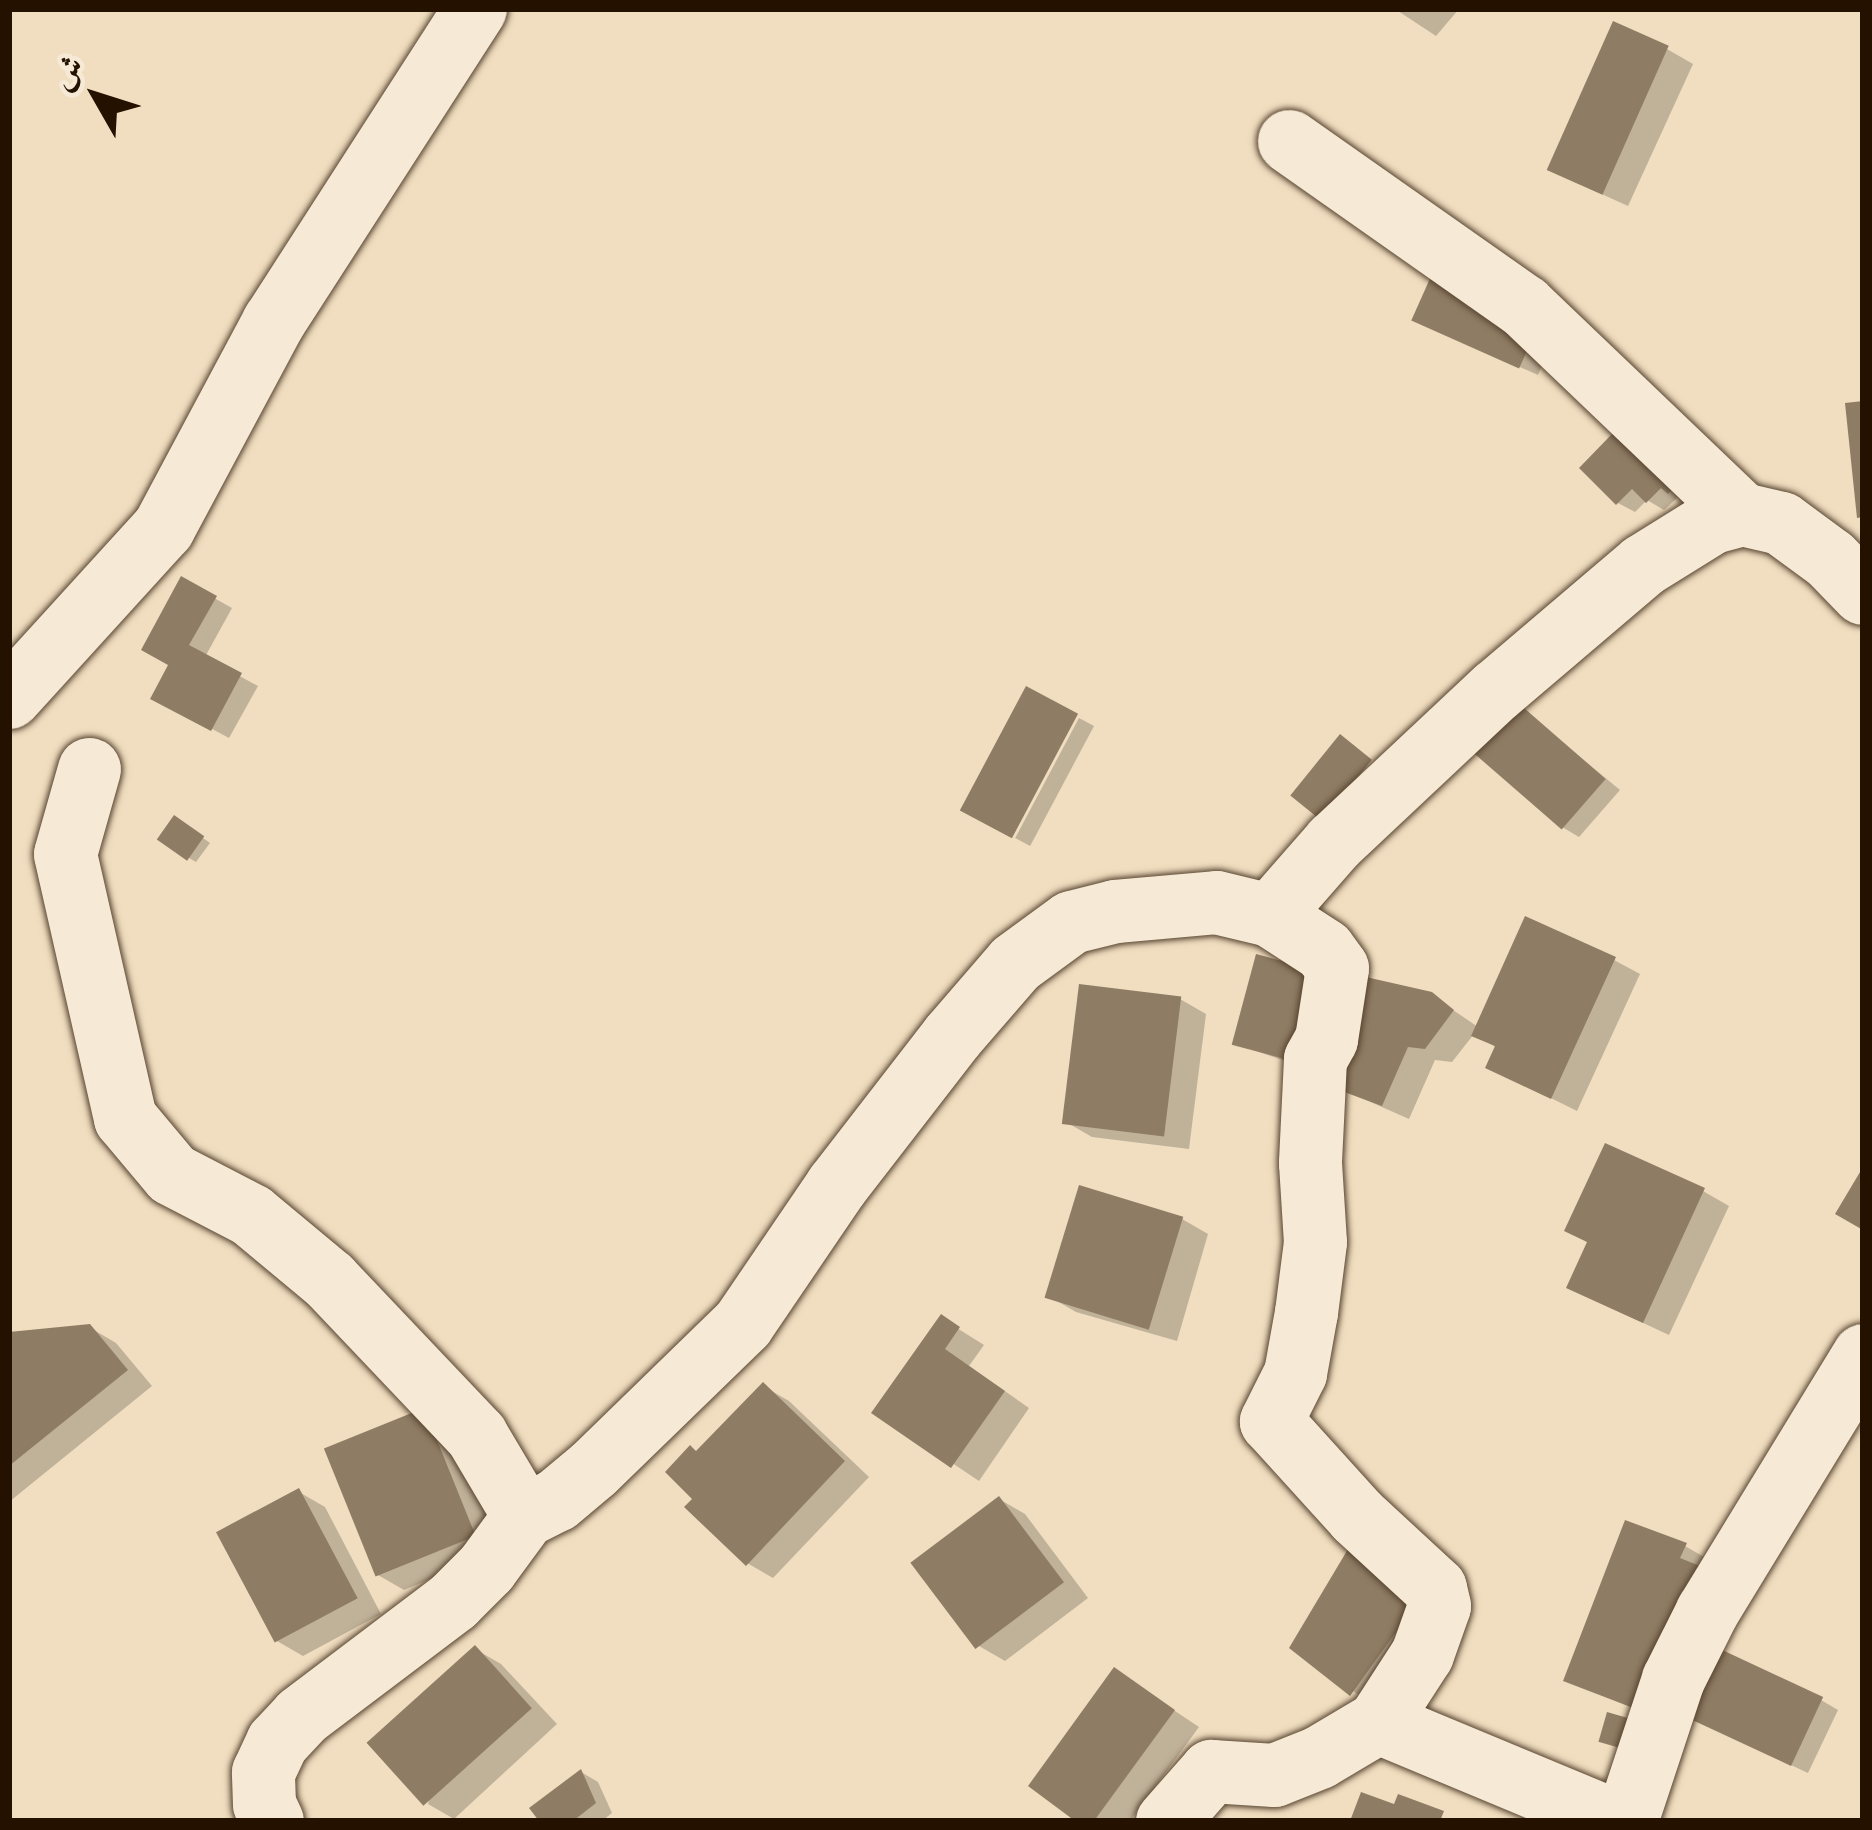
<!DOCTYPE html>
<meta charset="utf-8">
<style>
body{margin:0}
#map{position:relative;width:1872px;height:1830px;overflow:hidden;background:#f1dec0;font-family:"IM FELL French Canon",Amiri,serif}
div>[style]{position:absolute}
.shadow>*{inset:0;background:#0003;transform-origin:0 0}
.building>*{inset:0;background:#8f7c64;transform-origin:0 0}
.roads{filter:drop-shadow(0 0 3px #574430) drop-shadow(0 0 3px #574430)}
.minor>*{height:63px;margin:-31.5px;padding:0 31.5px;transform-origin:31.5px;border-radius:31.5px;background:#f6ead6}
span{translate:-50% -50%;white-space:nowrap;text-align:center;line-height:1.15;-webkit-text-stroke:9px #f6ead6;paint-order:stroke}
.frame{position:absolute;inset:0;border:12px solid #241100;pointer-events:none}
.north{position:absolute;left:36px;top:36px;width:120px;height:120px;-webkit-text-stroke:9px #f6ead6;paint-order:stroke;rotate:309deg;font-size:33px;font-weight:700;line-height:48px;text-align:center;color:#241100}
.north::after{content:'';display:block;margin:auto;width:42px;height:54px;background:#241100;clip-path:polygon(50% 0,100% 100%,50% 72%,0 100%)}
</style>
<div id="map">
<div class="shadow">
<div style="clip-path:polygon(1395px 9px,1459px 9px,1436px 36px)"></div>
<div style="clip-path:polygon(1667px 49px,1693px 64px,1628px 206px,1575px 182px)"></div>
<div style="clip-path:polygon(1433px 329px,1555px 333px,1538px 375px)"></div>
<div style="clip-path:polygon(1643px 407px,1686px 502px,1678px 497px,1664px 510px,1647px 500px,1635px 512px,1618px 503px)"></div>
<div style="clip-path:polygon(182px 580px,232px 608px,205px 657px,258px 686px,229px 738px,154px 698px,172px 664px)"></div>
<div style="clip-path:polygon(1510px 699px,1620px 790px,1579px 837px,1562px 827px)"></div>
<div style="left:1079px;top:718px;width:17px;height:136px;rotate:28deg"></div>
<div style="clip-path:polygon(182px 823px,210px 843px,196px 862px,189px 858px)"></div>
<div style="clip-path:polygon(1258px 958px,1313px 1071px,1234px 1043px)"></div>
<div style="clip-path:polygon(1614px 960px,1640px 974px,1577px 1111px,1488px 1067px,1497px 1048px,1474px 1034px,1452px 1062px,1435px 1060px,1409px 1119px,1332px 1085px,1431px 995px,1478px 1027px)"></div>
<div style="clip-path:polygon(1180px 999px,1206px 1014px,1189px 1149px,1092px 1137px,1066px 1122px)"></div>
<div style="clip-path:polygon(1703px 1191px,1729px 1206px,1669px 1335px,1596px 1301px)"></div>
<div style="clip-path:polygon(1182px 1219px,1208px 1234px,1177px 1341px,1076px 1312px,1050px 1297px)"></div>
<div style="clip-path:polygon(941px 1318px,984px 1345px,969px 1366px,1029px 1408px,979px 1481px,876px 1412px)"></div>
<div style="clip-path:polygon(89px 1327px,116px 1343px,152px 1386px,9px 1502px,9px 1335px)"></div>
<div style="clip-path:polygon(763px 1386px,789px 1401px,869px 1477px,773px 1578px,747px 1563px,696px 1499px,698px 1454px)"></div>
<div style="clip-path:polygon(450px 1427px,500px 1550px,404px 1590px,378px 1575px,328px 1451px)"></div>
<div style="clip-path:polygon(299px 1492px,325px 1507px,381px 1614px,303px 1656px,277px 1641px)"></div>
<div style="clip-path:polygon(999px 1499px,1025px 1514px,1088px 1598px,1005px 1661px,979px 1646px)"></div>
<div style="clip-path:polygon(1685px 1546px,1711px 1561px,1675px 1726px,1567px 1680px)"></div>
<div style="clip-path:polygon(1451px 1606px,1378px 1709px,1293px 1647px)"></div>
<div style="clip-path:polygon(475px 1649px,501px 1664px,557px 1724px,454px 1819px,428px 1804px)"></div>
<div style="clip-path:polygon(1115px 1671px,1199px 1727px,1130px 1821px,1080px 1821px)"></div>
<div style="clip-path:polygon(1821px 1700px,1838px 1710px,1808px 1773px,1706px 1725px)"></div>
<div style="clip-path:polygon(581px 1772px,598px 1782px,612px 1813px,602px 1821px,543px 1821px)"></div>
</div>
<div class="building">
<div style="left:1613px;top:21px;width:61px;height:163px;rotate:24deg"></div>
<div style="left:1432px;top:274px;width:118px;height:51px;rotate:24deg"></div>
<div style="clip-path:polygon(1863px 401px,1863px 517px,1857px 518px,1845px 403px)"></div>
<div style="clip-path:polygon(1642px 403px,1700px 460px,1668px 494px,1661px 488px,1646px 503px,1632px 489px,1616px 505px,1579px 468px)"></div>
<div style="clip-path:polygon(181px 576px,217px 596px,189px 645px,242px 673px,211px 731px,150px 699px,168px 665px,141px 650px)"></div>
<div style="left:1026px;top:686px;width:59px;height:141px;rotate:28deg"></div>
<div style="left:1509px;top:695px;width:128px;height:67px;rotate:41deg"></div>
<div style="left:1340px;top:734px;width:41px;height:79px;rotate:39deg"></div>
<div style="left:174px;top:815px;width:37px;height:30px;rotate:35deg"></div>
<div style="clip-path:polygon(1525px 916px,1616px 957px,1551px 1099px,1485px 1068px,1495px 1046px,1471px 1036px)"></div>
<div style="left:1256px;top:954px;width:68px;height:94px;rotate:15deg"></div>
<div style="clip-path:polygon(1357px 975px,1432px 992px,1454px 1010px,1425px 1049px,1408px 1047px,1382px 1106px,1328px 1086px)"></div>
<div style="left:1079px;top:984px;width:103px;height:141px;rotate:7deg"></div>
<div style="clip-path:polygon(1605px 1143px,1705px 1188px,1643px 1323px,1566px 1288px,1587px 1242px,1564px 1231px)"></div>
<div style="clip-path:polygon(1863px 1167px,1863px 1230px,1835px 1214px)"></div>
<div style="left:1079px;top:1185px;width:109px;height:118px;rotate:17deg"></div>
<div style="clip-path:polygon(941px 1314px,960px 1327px,945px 1349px,1005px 1391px,951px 1468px,871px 1413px)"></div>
<div style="clip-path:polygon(90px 1324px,128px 1370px,9px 1466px,9px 1332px)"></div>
<div style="clip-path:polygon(763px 1382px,845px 1461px,746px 1566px,684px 1507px,692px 1499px,665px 1472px,690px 1445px,696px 1451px)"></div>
<div style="left:424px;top:1408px;width:138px;height:108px;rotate:68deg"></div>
<div style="left:299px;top:1488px;width:125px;height:94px;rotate:62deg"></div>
<div style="left:999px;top:1496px;width:108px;height:111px;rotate:53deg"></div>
<div style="clip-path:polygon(1625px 1520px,1687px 1543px,1680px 1558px,1705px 1568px,1649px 1714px,1563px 1681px)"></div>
<div style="clip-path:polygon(1354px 1539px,1427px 1589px,1350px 1696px,1289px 1648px)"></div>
<div style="left:475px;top:1645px;width:85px;height:146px;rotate:48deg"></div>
<div style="left:1718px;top:1648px;width:116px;height:76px;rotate:25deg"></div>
<div style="clip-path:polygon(1114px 1667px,1175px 1710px,1094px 1821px,1075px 1821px,1028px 1786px)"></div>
<div style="left:1607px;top:1712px;width:35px;height:31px;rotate:16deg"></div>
<div style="clip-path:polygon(581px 1769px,596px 1803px,573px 1821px,539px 1821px,529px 1808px)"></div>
<div style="clip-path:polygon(1361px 1792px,1394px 1804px,1398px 1794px,1444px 1811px,1440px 1821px,1350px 1821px)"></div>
</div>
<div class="roads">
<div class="minor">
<div style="left:1289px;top:141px;width:287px;rotate:35.1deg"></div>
<div style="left:1524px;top:306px;width:301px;rotate:43.7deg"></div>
<div style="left:9px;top:697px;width:229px;rotate:-47.7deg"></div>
<div style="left:163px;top:528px;width:234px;rotate:-61.9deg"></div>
<div style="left:273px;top:322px;width:373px;rotate:-57.2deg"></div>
<div style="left:89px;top:769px;width:88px;rotate:105.8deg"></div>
<div style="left:65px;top:854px;width:271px;rotate:77.2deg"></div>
<div style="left:125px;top:1118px;width:73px;rotate:50deg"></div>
<div style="left:172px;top:1174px;width:89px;rotate:27.4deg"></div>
<div style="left:251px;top:1215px;width:102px;rotate:39.8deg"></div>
<div style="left:329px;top:1280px;width:214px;rotate:46.5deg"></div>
<div style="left:476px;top:1435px;width:94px;rotate:59.3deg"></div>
<div style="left:524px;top:1516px;width:36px;rotate:-27deg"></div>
<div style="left:556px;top:1500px;width:48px;rotate:-40deg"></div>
<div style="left:593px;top:1469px;width:209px;rotate:-44.2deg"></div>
<div style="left:743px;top:1323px;width:166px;rotate:-55.8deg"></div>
<div style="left:836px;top:1186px;width:190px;rotate:-52.3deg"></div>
<div style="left:952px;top:1036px;width:96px;rotate:-49.2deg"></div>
<div style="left:1015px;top:963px;width:69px;rotate:-36.2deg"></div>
<div style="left:1071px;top:922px;width:45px;rotate:-14deg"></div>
<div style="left:1115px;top:911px;width:101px;rotate:-5.1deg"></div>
<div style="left:1216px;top:902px;width:56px;rotate:13.5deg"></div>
<div style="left:1270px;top:915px;width:97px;rotate:-48.8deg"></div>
<div style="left:1334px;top:842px;width:221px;rotate:-43.2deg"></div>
<div style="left:1495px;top:691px;width:194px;rotate:-40.4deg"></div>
<div style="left:1643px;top:565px;width:81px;rotate:-31.9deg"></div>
<div style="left:1712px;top:522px;width:31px;rotate:-15deg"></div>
<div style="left:1742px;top:514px;width:40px;rotate:13deg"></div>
<div style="left:1781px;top:523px;width:61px;rotate:36.3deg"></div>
<div style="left:1830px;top:559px;width:47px;rotate:45.9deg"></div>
<div style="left:1270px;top:915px;width:64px;rotate:32.9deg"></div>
<div style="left:1324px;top:950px;width:22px;rotate:54deg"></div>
<div style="left:1337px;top:968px;width:72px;rotate:98.8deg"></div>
<div style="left:1326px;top:1039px;width:23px;rotate:119deg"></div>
<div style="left:1315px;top:1059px;width:104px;rotate:92.8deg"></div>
<div style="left:1310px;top:1163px;width:79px;rotate:86.4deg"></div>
<div style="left:1315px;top:1242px;width:71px;rotate:97.3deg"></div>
<div style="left:1306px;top:1312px;width:62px;rotate:100.2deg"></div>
<div style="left:1295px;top:1373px;width:54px;rotate:116.6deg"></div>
<div style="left:1271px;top:1421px;width:128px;rotate:47.8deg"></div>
<div style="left:1357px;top:1516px;width:106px;rotate:42.7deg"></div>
<div style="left:1435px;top:1588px;width:18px;rotate:77deg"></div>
<div style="left:1439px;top:1606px;width:51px;rotate:109.5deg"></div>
<div style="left:1422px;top:1654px;width:81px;rotate:122.9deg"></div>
<div style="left:1378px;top:1722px;width:258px;rotate:22.6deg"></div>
<div style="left:272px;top:1821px;width:19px;rotate:-115deg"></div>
<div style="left:264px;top:1804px;width:32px;rotate:-92deg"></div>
<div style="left:263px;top:1772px;width:33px;rotate:-65deg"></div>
<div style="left:277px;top:1742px;width:35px;rotate:-47deg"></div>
<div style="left:301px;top:1716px;width:191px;rotate:-37.1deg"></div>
<div style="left:453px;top:1601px;width:47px;rotate:-45deg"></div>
<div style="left:486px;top:1568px;width:64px;rotate:-53.8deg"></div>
<div style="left:1167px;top:1821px;width:67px;rotate:-48.7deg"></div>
<div style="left:1211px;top:1771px;width:63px;rotate:3.6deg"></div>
<div style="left:1274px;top:1775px;width:48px;rotate:-21.8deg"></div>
<div style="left:1319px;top:1757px;width:69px;rotate:-30.7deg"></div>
<div style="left:1626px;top:1821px;width:150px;rotate:-71.7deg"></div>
<div style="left:1673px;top:1679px;width:76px;rotate:-63.4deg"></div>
<div style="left:1707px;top:1611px;width:300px;rotate:-58.6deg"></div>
</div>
</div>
<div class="frame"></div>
<div class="north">ش</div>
</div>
